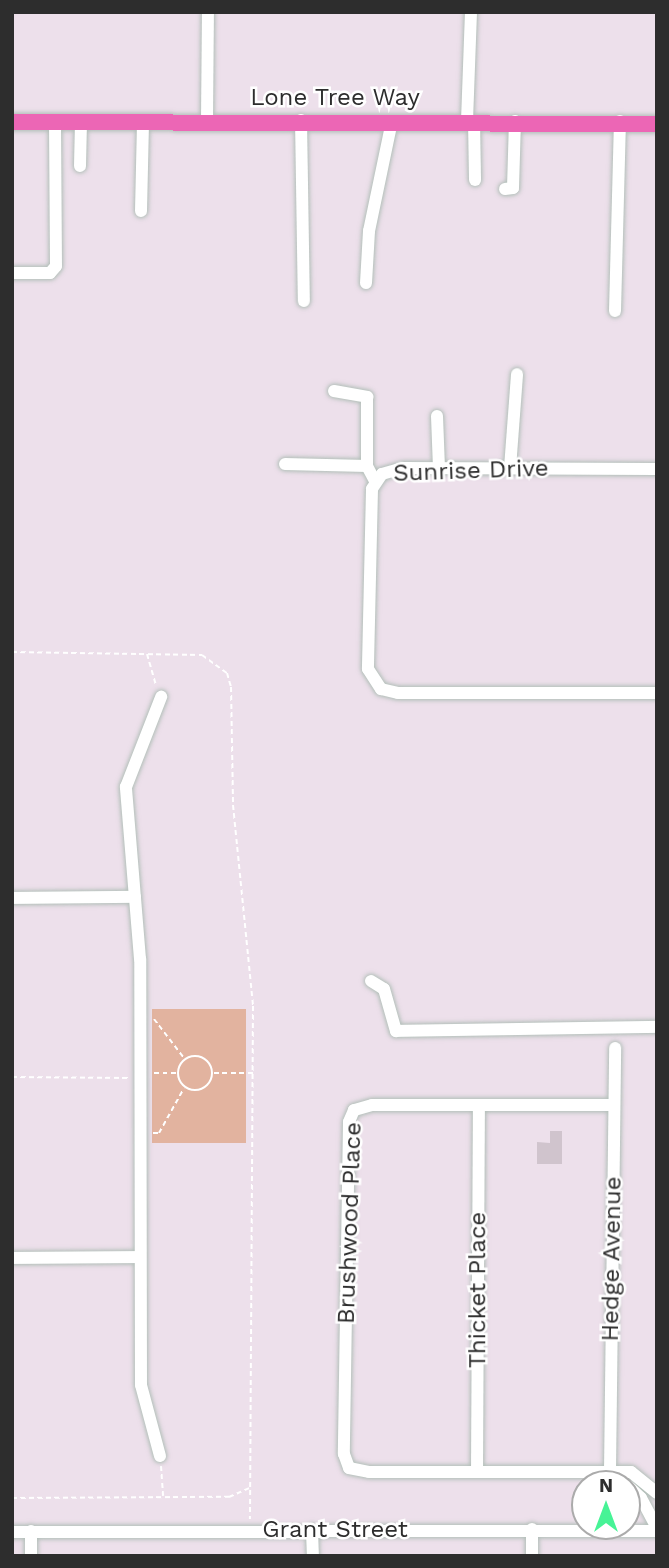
<!DOCTYPE html>
<style>
body{margin:0}
#map{position:relative;width:669px;height:1568px;overflow:hidden;background:#ede0eb;font-family:"Work Sans",sans-serif}
div>[style]{position:absolute}
.green>*{inset:0;background:#e2b39f;transform-origin:0 0}
.building>*{inset:0;background:#d0c4cd}
.path>*{height:2px;margin-top:-1px;transform-origin:0;background:repeating-linear-gradient(90deg,#fff 0 5px,transparent 0 8.5px)}
.path>.ring{margin:-1px;padding:0;box-sizing:content-box;background:none;border:2px solid #fff;border-radius:50%}
.roads{filter:drop-shadow(0 0 2px #b3bfb9) drop-shadow(0 0 2px #b3bfb9)}
.minor>*{height:12px;margin:-6px;padding:0 6px;transform-origin:6px;border-radius:6px;background:#fff}
.major>*{height:16px;margin:-8px;padding:0 8px;transform-origin:8px;border-radius:8px;background:#ec66b5}
span{translate:-50% -50%;white-space:nowrap;text-align:center;line-height:1.15;-webkit-text-stroke:5px #fff;paint-order:stroke}
.street-label{font-size:24px;color:#2d2d2d}
.frame{position:absolute;inset:0;border:14px solid #2d2d2d;pointer-events:none}
.north{position:absolute;left:571px;top:1470px;width:70px;height:70px;box-sizing:border-box;background:#fff;border:2px solid #ababab;border-radius:50%;rotate:0deg;font-size:19px;font-weight:700;line-height:28px;text-align:center;color:#2d2d2d}
.north::after{content:'';display:block;margin:auto;width:24px;height:32px;background:#47f396;clip-path:polygon(50% 0,100% 100%,50% 72%,0 100%)}
</style>
<div id="map">
<div class="green">
<div style="left:152px;top:1009px;width:94px;height:134px"></div>
</div>
<div class="building">
<div style="clip-path:polygon(550px 1131px,562px 1131px,562px 1164px,537px 1164px,537px 1142px,550px 1143px)"></div>
</div>
<div class="path">
<div style="left:12px;top:652px;width:190px;rotate:0.9deg"></div>
<div style="left:202px;top:655px;width:31px;rotate:36deg"></div>
<div style="left:227px;top:673px;width:15px;rotate:74deg"></div>
<div style="left:231px;top:687px;width:118px;rotate:89deg"></div>
<div style="left:233px;top:805px;width:202px;rotate:84.3deg"></div>
<div style="left:253px;top:1006px;width:513px;rotate:90.34deg"></div>
<div style="left:147px;top:654px;width:32px;rotate:74deg"></div>
<div style="left:154px;top:1019px;width:49px;rotate:52.4deg"></div>
<div class="ring" style="left:178px;top:1056px;width:32px;height:32px"></div>
<div style="left:154px;top:1073px;width:23px"></div>
<div style="left:214px;top:1073px;width:40px"></div>
<div style="left:12px;top:1077px;width:117px;rotate:0.5deg"></div>
<div style="left:153px;top:1133px;width:6px"></div>
<div style="left:159px;top:1133px;width:51px;rotate:-60.9deg"></div>
<div style="left:161px;top:1466px;width:30px;rotate:86deg"></div>
<div style="left:12px;top:1498px;width:217px;rotate:-0.3deg"></div>
<div style="left:229px;top:1497px;width:22px;rotate:-24deg"></div>
</div>
<div class="roads">
<div class="minor">
<div style="left:207px;top:120px;width:108px;rotate:-89.5deg"></div>
<div style="left:301px;top:120px;width:181px;rotate:89.1deg"></div>
<div style="left:467px;top:121px;width:109px;rotate:-87.9deg"></div>
<div style="left:474px;top:121px;width:59px;rotate:89deg"></div>
<div style="left:80px;top:166px;width:45px;rotate:-88.7deg"></div>
<div style="left:505px;top:189px;width:8px;rotate:-7deg"></div>
<div style="left:513px;top:188px;width:67px;rotate:-88.3deg"></div>
<div style="left:141px;top:211px;width:90px;rotate:-88.7deg"></div>
<div style="left:12px;top:273px;width:38px"></div>
<div style="left:50px;top:273px;width:9px;rotate:-49deg"></div>
<div style="left:56px;top:266px;width:145px;rotate:-90.4deg"></div>
<div style="left:366px;top:283px;width:52px;rotate:-86.7deg"></div>
<div style="left:369px;top:231px;width:112px;rotate:-78.2deg"></div>
<div style="left:615px;top:311px;width:190px;rotate:-88.5deg"></div>
<div style="left:334px;top:391px;width:34px;rotate:10deg"></div>
<div style="left:367px;top:397px;width:69px;rotate:90deg"></div>
<div style="left:367px;top:466px;width:17px;rotate:62deg"></div>
<div style="left:437px;top:416px;width:52px;rotate:87.8deg"></div>
<div style="left:285px;top:464px;width:82px;rotate:1.4deg"></div>
<div style="left:510px;top:468px;width:94px;rotate:-85.7deg"></div>
<div style="left:657px;top:469px;width:254px;rotate:-179.8deg"></div>
<div style="left:403px;top:468px;width:22px;rotate:164deg"></div>
<div style="left:382px;top:474px;width:18px;rotate:124deg"></div>
<div style="left:372px;top:489px;width:180px;rotate:91.3deg"></div>
<div style="left:368px;top:669px;width:24px;rotate:57deg"></div>
<div style="left:381px;top:689px;width:17px;rotate:13deg"></div>
<div style="left:398px;top:693px;width:259px"></div>
<div style="left:12px;top:898px;width:123px;rotate:-0.5deg"></div>
<div style="left:371px;top:981px;width:15px;rotate:32deg"></div>
<div style="left:384px;top:989px;width:44px;rotate:74.1deg"></div>
<div style="left:396px;top:1031px;width:261px;rotate:-0.9deg"></div>
<div style="left:614px;top:1105px;width:242px;rotate:180deg"></div>
<div style="left:372px;top:1105px;width:19px;rotate:164deg"></div>
<div style="left:354px;top:1110px;width:13px;rotate:113deg"></div>
<div style="left:349px;top:1122px;width:332px;rotate:90.9deg"></div>
<div style="left:344px;top:1454px;width:15px;rotate:70deg"></div>
<div style="left:349px;top:1468px;width:20px;rotate:11deg"></div>
<div style="left:369px;top:1472px;width:262px"></div>
<div style="left:631px;top:1472px;width:33px;rotate:39deg"></div>
<div style="left:12px;top:1258px;width:128px;rotate:-0.4deg"></div>
<div style="left:160px;top:1456px;width:73px;rotate:-105deg"></div>
<div style="left:141px;top:1385px;width:426px;rotate:-90.1deg"></div>
<div style="left:140px;top:959px;width:173px;rotate:-94.7deg"></div>
<div style="left:126px;top:787px;width:97px;rotate:-68.7deg"></div>
<div style="left:610px;top:1471px;width:423px;rotate:-89.3deg"></div>
<div style="left:477px;top:1472px;width:364px;rotate:-89.7deg"></div>
<div style="left:627px;top:1485px;width:19px;rotate:43deg"></div>
<div style="left:641px;top:1498px;width:34px;rotate:62deg"></div>
<div style="left:532px;top:1529px;width:27px;rotate:90deg"></div>
<div style="left:312px;top:1530px;width:26px;rotate:88deg"></div>
<div style="left:31px;top:1531px;width:25px;rotate:90deg"></div>
<div style="left:12px;top:1532px;width:645px;rotate:-0.09deg"></div>
</div>
<div class="major">
<div style="left:12px;top:122px;width:645px;rotate:0.18deg"></div>
</div>
</div>
<div class="street-label">
<span style="left:335px;top:98px">Lone Tree Way</span>
<span style="left:471px;top:471px;rotate:-2deg">Sunrise Drive</span>
<span style="left:350px;top:1223px;rotate:-88deg">Brushwood Place</span>
<span style="left:612px;top:1259px;rotate:-89deg">Hedge Avenue</span>
<span style="left:478px;top:1290px;rotate:-90deg">Thicket Place</span>
<span style="left:335px;top:1530px">Grant Street</span>
</div>
<div class="frame"></div>
<div class="north">N</div>
</div>
